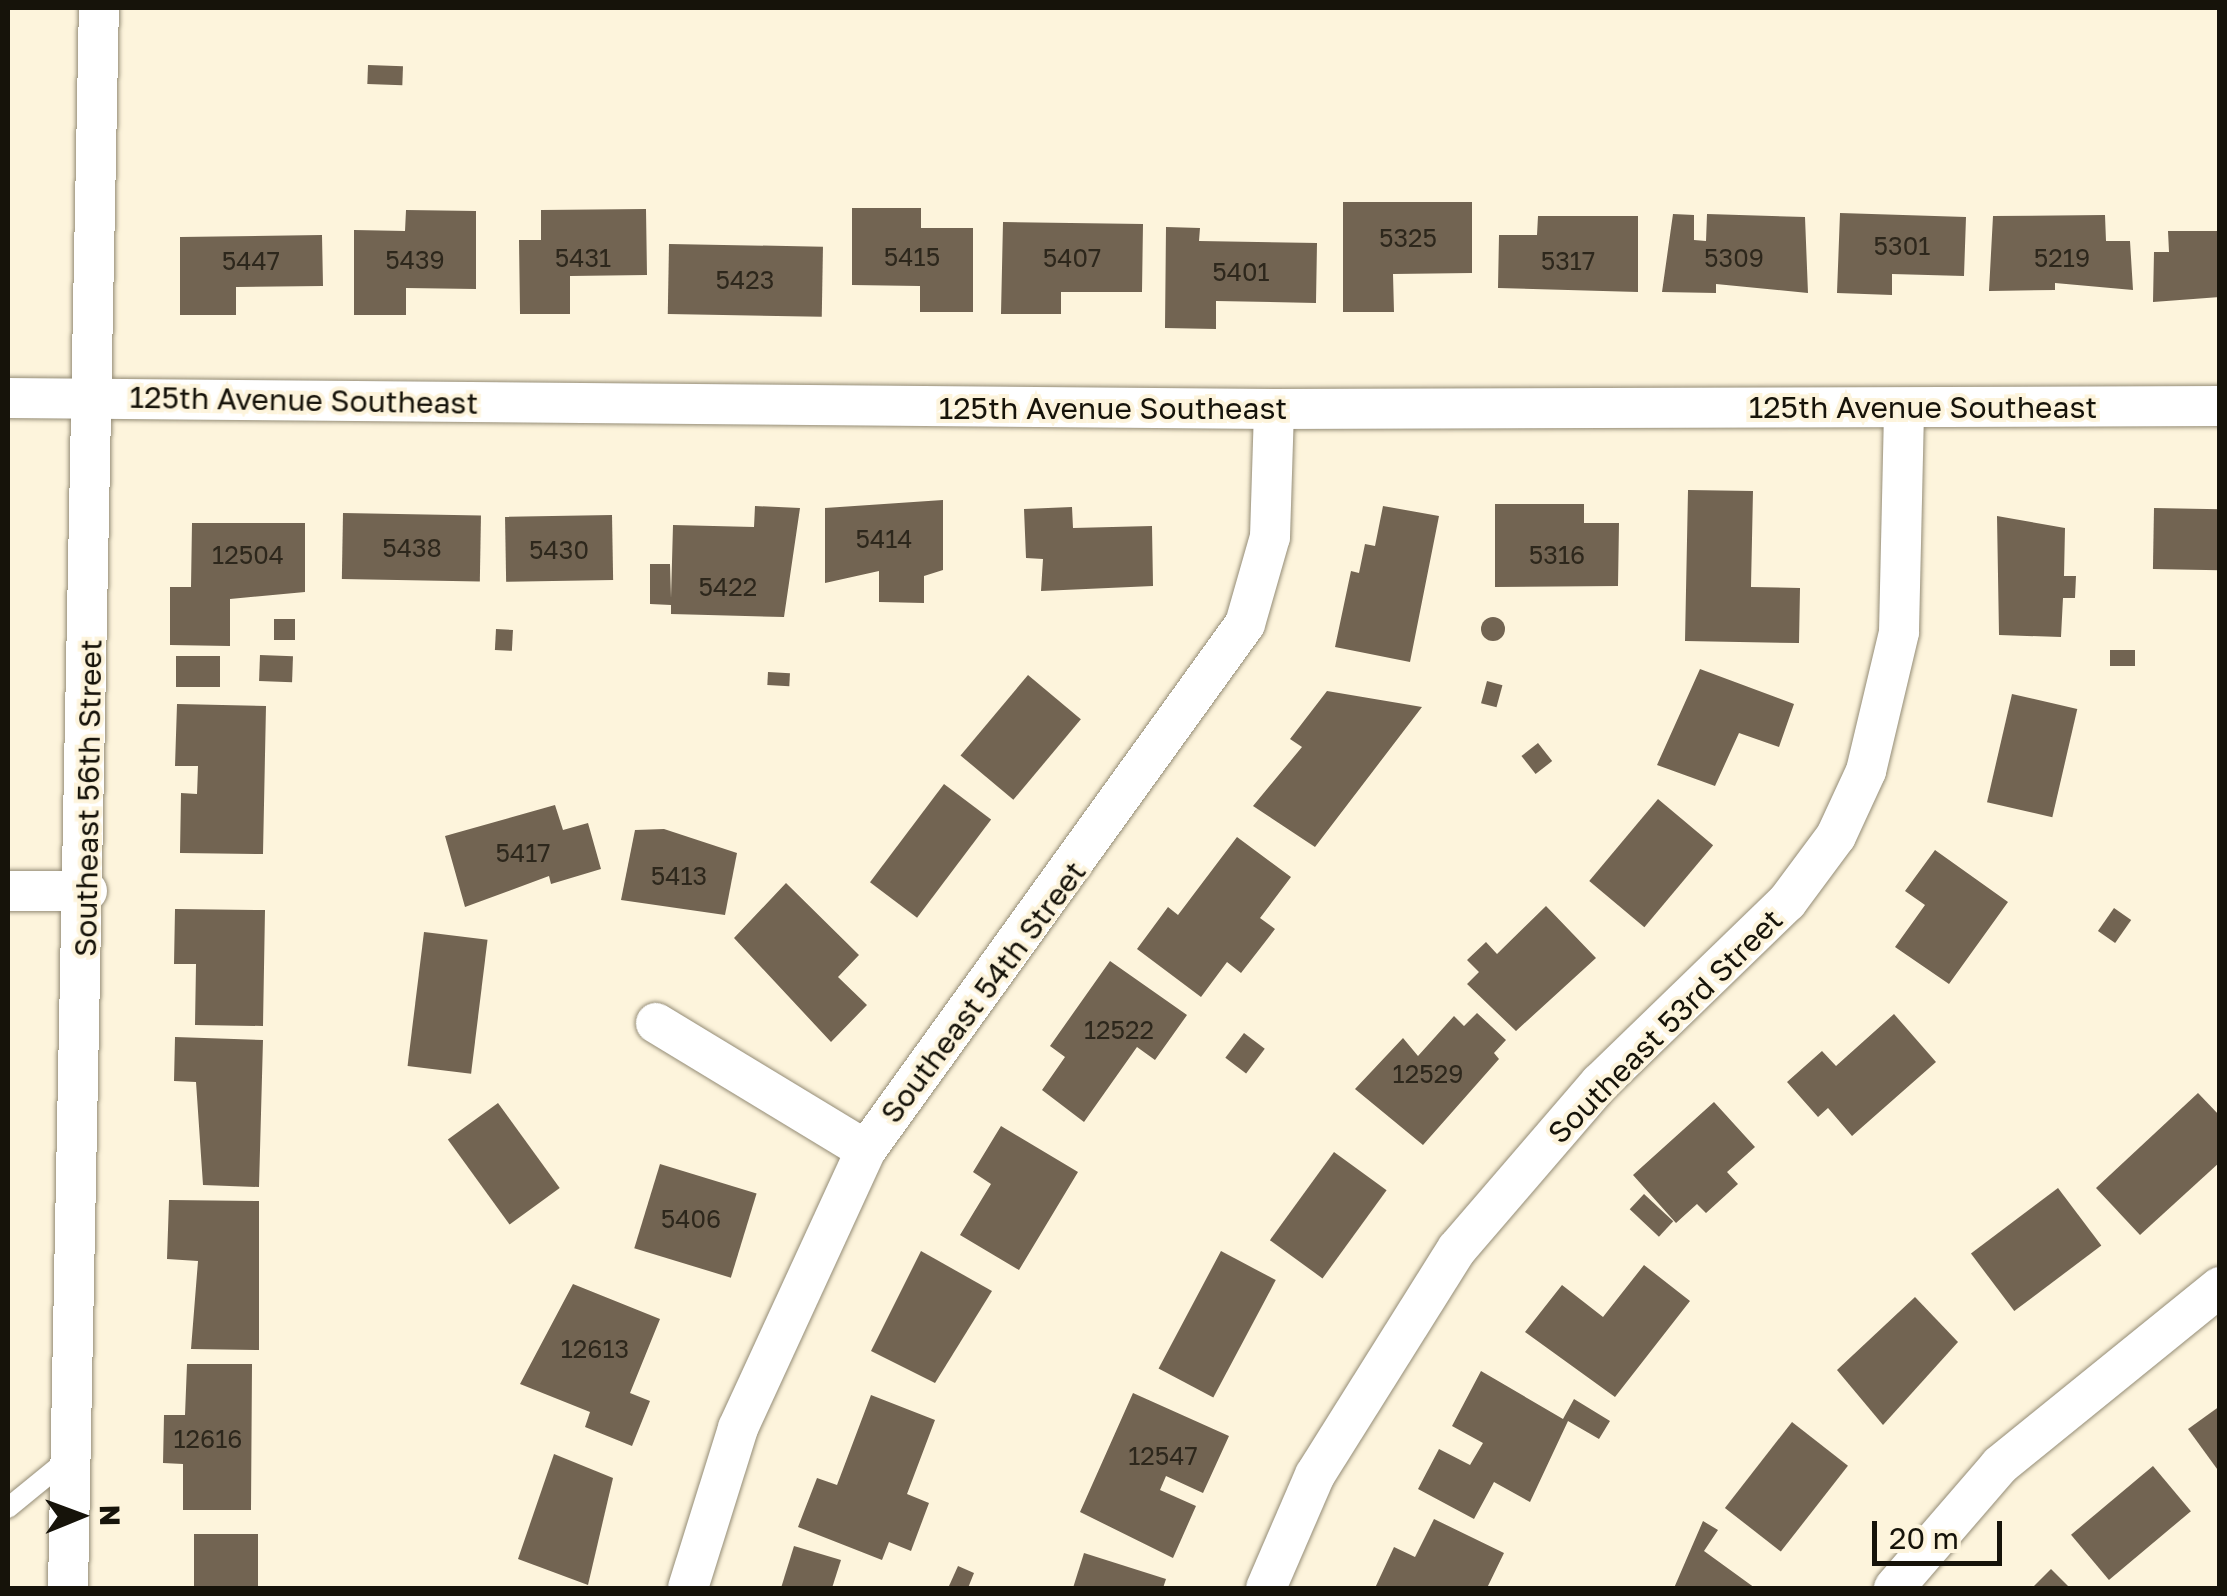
<!DOCTYPE html>
<style>
body{margin:0}
#map{position:relative;width:2227px;height:1596px;overflow:hidden;background:#fdf4dc;font-family:"Golos Text",sans-serif}
div>[style]{position:absolute}
.building>*{inset:0;background:#726452;transform-origin:0 0}
.round{border-radius:50%}
.roads{filter:drop-shadow(0 0 2px #948c76) drop-shadow(0 0 2px #948c76)}
.lane>*{height:20px;margin:-10px;padding:0 10px;transform-origin:10px;border-radius:10px;background:#fff}
.street>*{height:40px;margin:-20px;padding:0 20px;transform-origin:20px;border-radius:20px;background:#fff}
span{translate:-50% -50%;white-space:nowrap;text-align:center;line-height:1.15;-webkit-text-stroke:8px #fdf4dc;paint-order:stroke}
.number-label{font-size:25px;color:#2d271c}
.number-label span{-webkit-text-stroke-width:0}
.street-label{font-size:30px;color:#16130a}
.frame{position:absolute;inset:0;border:10px solid #16130a;pointer-events:none}
.north{position:absolute;left:30px;top:1466px;width:100px;height:100px;-webkit-text-stroke:8px #fdf4dc;paint-order:stroke;rotate:89deg;font-size:28px;font-weight:700;line-height:40px;text-align:center;color:#16130a}
.north::after{content:'';display:block;margin:auto;width:35px;height:45px;background:#16130a;clip-path:polygon(50% 0,100% 100%,50% 72%,0 100%)}
.scale{position:absolute;left:1872px;top:1521px;width:130px;height:45px;box-sizing:border-box;border:5px solid #16130a;border-top:0;padding-left:12px;font-size:30px;line-height:35px;white-space:nowrap;color:#16130a;-webkit-text-stroke:8px #fdf4dc;paint-order:stroke}
</style>
<div id="map">
<div class="building">
<div style="left:368px;top:65px;width:35px;height:19px;rotate:2deg"></div>
<div style="clip-path:polygon(1343px 202px,1472px 202px,1472px 273px,1393px 274px,1394px 312px,1343px 312px)"></div>
<div style="clip-path:polygon(852px 208px,921px 208px,921px 228px,973px 228px,973px 312px,920px 312px,920px 286px,852px 285px)"></div>
<div style="clip-path:polygon(646px 209px,647px 275px,570px 276px,570px 314px,520px 314px,519px 240px,541px 240px,541px 210px)"></div>
<div style="clip-path:polygon(406px 210px,476px 211px,476px 289px,406px 288px,406px 315px,354px 315px,354px 230px,405px 231px)"></div>
<div style="clip-path:polygon(1840px 213px,1966px 217px,1964px 276px,1892px 274px,1892px 295px,1837px 293px)"></div>
<div style="clip-path:polygon(1673px 214px,1694px 215px,1694px 240px,1706px 241px,1707px 214px,1805px 217px,1808px 293px,1716px 284px,1716px 293px,1662px 292px)"></div>
<div style="clip-path:polygon(2105px 215px,2106px 241px,2130px 241px,2133px 290px,2055px 283px,2055px 290px,1989px 291px,1993px 216px)"></div>
<div style="clip-path:polygon(1538px 216px,1638px 216px,1638px 292px,1498px 288px,1499px 235px,1537px 235px)"></div>
<div style="clip-path:polygon(1003px 222px,1143px 224px,1142px 292px,1061px 292px,1061px 314px,1001px 314px)"></div>
<div style="clip-path:polygon(1166px 227px,1200px 228px,1199px 241px,1317px 243px,1316px 303px,1216px 301px,1216px 329px,1165px 328px)"></div>
<div style="clip-path:polygon(2168px 231px,2220px 231px,2220px 297px,2153px 302px,2154px 252px,2169px 252px)"></div>
<div style="clip-path:polygon(322px 235px,323px 286px,236px 287px,236px 315px,180px 315px,180px 237px)"></div>
<div style="left:669px;top:244px;width:154px;height:70px;rotate:1deg"></div>
<div style="clip-path:polygon(1688px 490px,1753px 491px,1751px 587px,1800px 588px,1799px 643px,1685px 641px)"></div>
<div style="clip-path:polygon(943px 500px,943px 570px,924px 576px,924px 603px,879px 602px,879px 571px,825px 583px,825px 508px)"></div>
<div style="clip-path:polygon(1495px 504px,1584px 504px,1584px 523px,1619px 523px,1618px 586px,1495px 587px)"></div>
<div style="clip-path:polygon(755px 506px,800px 508px,784px 617px,671px 614px,671px 605px,650px 604px,650px 564px,670px 564px,671px 598px,673px 525px,754px 527px)"></div>
<div style="clip-path:polygon(1383px 506px,1439px 516px,1410px 662px,1335px 647px,1351px 571px,1359px 573px,1365px 544px,1375px 546px)"></div>
<div style="clip-path:polygon(1072px 507px,1073px 528px,1152px 526px,1153px 586px,1041px 591px,1043px 559px,1026px 558px,1024px 509px)"></div>
<div style="left:2154px;top:508px;width:66px;height:61px;rotate:1deg"></div>
<div style="left:343px;top:513px;width:138px;height:66px;rotate:1deg"></div>
<div style="left:612px;top:515px;width:65px;height:107px;rotate:89deg"></div>
<div style="clip-path:polygon(1997px 516px,2065px 528px,2064px 576px,2076px 576px,2075px 598px,2063px 598px,2061px 637px,1999px 635px)"></div>
<div style="clip-path:polygon(192px 523px,305px 523px,305px 592px,230px 599px,230px 646px,170px 645px,170px 587px,191px 587px)"></div>
<div class="round" style="left:1481px;top:617px;width:24px;height:24px"></div>
<div style="left:274px;top:619px;width:21px;height:21px"></div>
<div style="left:496px;top:629px;width:17px;height:21px;rotate:3deg"></div>
<div style="left:2110px;top:650px;width:25px;height:16px"></div>
<div style="left:260px;top:655px;width:33px;height:26px;rotate:2deg"></div>
<div style="left:176px;top:656px;width:44px;height:31px"></div>
<div style="clip-path:polygon(1700px 669px,1794px 704px,1779px 747px,1739px 733px,1715px 786px,1657px 765px)"></div>
<div style="left:768px;top:672px;width:22px;height:13px;rotate:3deg"></div>
<div style="left:1028px;top:675px;width:69px;height:105px;rotate:40deg"></div>
<div style="left:1487px;top:681px;width:16px;height:23px;rotate:15deg"></div>
<div style="clip-path:polygon(1327px 691px,1422px 707px,1315px 847px,1253px 806px,1302px 747px,1290px 739px)"></div>
<div style="left:2012px;top:694px;width:67px;height:111px;rotate:13deg"></div>
<div style="clip-path:polygon(177px 704px,266px 706px,263px 854px,180px 853px,181px 793px,197px 794px,198px 766px,175px 766px)"></div>
<div style="left:1538px;top:743px;width:23px;height:21px;rotate:52deg"></div>
<div style="left:944px;top:784px;width:59px;height:123px;rotate:37deg"></div>
<div style="left:1658px;top:799px;width:72px;height:107px;rotate:40deg"></div>
<div style="clip-path:polygon(555px 805px,563px 830px,588px 823px,601px 869px,551px 884px,549px 876px,465px 907px,445px 836px)"></div>
<div style="clip-path:polygon(664px 829px,737px 853px,725px 915px,621px 900px,635px 830px)"></div>
<div style="clip-path:polygon(1237px 837px,1291px 877px,1260px 918px,1275px 929px,1241px 973px,1227px 962px,1201px 997px,1137px 949px,1168px 907px,1178px 915px)"></div>
<div style="clip-path:polygon(1935px 850px,2008px 902px,1949px 984px,1895px 947px,1925px 905px,1905px 891px)"></div>
<div style="clip-path:polygon(786px 883px,859px 955px,838px 977px,867px 1005px,831px 1042px,734px 938px)"></div>
<div style="clip-path:polygon(1546px 906px,1596px 958px,1516px 1031px,1467px 984px,1479px 972px,1467px 960px,1486px 942px,1497px 954px)"></div>
<div style="left:2114px;top:908px;width:21px;height:28px;rotate:35deg"></div>
<div style="clip-path:polygon(175px 909px,265px 910px,263px 1026px,195px 1025px,196px 964px,174px 964px)"></div>
<div style="left:424px;top:932px;width:64px;height:135px;rotate:7deg"></div>
<div style="clip-path:polygon(1110px 961px,1187px 1015px,1155px 1060px,1137px 1047px,1084px 1122px,1042px 1090px,1065px 1057px,1050px 1046px)"></div>
<div style="clip-path:polygon(1477px 1013px,1506px 1040px,1494px 1053px,1499px 1059px,1423px 1145px,1355px 1089px,1403px 1038px,1418px 1056px,1454px 1016px,1464px 1026px)"></div>
<div style="clip-path:polygon(1894px 1014px,1936px 1062px,1852px 1136px,1828px 1108px,1818px 1117px,1787px 1082px,1822px 1051px,1836px 1066px)"></div>
<div style="left:1244px;top:1033px;width:26px;height:31px;rotate:37deg"></div>
<div style="clip-path:polygon(175px 1037px,263px 1040px,259px 1187px,203px 1185px,196px 1082px,174px 1081px)"></div>
<div style="clip-path:polygon(2198px 1093px,2220px 1116px,2220px 1162px,2140px 1235px,2096px 1188px)"></div>
<div style="clip-path:polygon(1714px 1102px,1755px 1147px,1727px 1172px,1738px 1184px,1706px 1213px,1697px 1204px,1676px 1223px,1633px 1175px)"></div>
<div style="left:498px;top:1103px;width:105px;height:62px;rotate:54deg"></div>
<div style="clip-path:polygon(1001px 1126px,1078px 1172px,1019px 1270px,960px 1235px,991px 1184px,973px 1172px)"></div>
<div style="left:1334px;top:1152px;width:65px;height:109px;rotate:36deg"></div>
<div style="left:660px;top:1164px;width:101px;height:88px;rotate:17deg"></div>
<div style="left:2058px;top:1188px;width:72px;height:109px;rotate:53deg"></div>
<div style="left:1644px;top:1194px;width:40px;height:21px;rotate:43deg"></div>
<div style="clip-path:polygon(169px 1200px,259px 1201px,259px 1350px,191px 1349px,198px 1261px,167px 1259px)"></div>
<div style="clip-path:polygon(921px 1251px,992px 1291px,935px 1383px,871px 1351px)"></div>
<div style="left:1221px;top:1251px;width:62px;height:133px;rotate:28deg"></div>
<div style="clip-path:polygon(1644px 1265px,1690px 1301px,1615px 1397px,1525px 1332px,1562px 1285px,1603px 1317px)"></div>
<div style="clip-path:polygon(573px 1284px,660px 1319px,630px 1393px,650px 1401px,632px 1446px,585px 1427px,590px 1412px,520px 1384px)"></div>
<div style="clip-path:polygon(1915px 1297px,1958px 1342px,1883px 1425px,1837px 1370px)"></div>
<div style="clip-path:polygon(187px 1364px,252px 1364px,251px 1510px,183px 1510px,183px 1464px,163px 1463px,164px 1415px,185px 1415px)"></div>
<div style="clip-path:polygon(1481px 1371px,1563px 1419px,1574px 1399px,1610px 1421px,1599px 1439px,1568px 1421px,1530px 1502px,1494px 1482px,1474px 1519px,1418px 1489px,1439px 1449px,1470px 1465px,1483px 1443px,1452px 1426px)"></div>
<div style="clip-path:polygon(1133px 1393px,1229px 1436px,1203px 1493px,1166px 1476px,1160px 1490px,1196px 1506px,1173px 1558px,1080px 1512px)"></div>
<div style="clip-path:polygon(871px 1395px,935px 1420px,907px 1494px,929px 1503px,911px 1551px,889px 1542px,882px 1560px,798px 1527px,817px 1478px,837px 1485px)"></div>
<div style="clip-path:polygon(2220px 1406px,2220px 1473px,2188px 1429px)"></div>
<div style="left:1792px;top:1422px;width:71px;height:109px;rotate:38deg"></div>
<div style="clip-path:polygon(554px 1454px,613px 1478px,588px 1585px,518px 1559px)"></div>
<div style="left:2153px;top:1466px;width:59px;height:107px;rotate:50deg"></div>
<div style="clip-path:polygon(1434px 1519px,1504px 1553px,1487px 1588px,1375px 1588px,1394px 1547px,1415px 1557px)"></div>
<div style="clip-path:polygon(1703px 1521px,1718px 1530px,1704px 1551px,1755px 1588px,1674px 1588px)"></div>
<div style="left:194px;top:1534px;width:64px;height:54px"></div>
<div style="clip-path:polygon(794px 1546px,841px 1560px,832px 1588px,781px 1588px)"></div>
<div style="clip-path:polygon(1084px 1553px,1166px 1579px,1163px 1588px,1073px 1588px)"></div>
<div style="clip-path:polygon(958px 1566px,974px 1573px,968px 1588px,949px 1586px)"></div>
<div style="clip-path:polygon(2051px 1569px,2070px 1588px,2032px 1588px)"></div>
</div>
<div class="roads">
<div class="lane">
<div style="left:8px;top:1508px;width:79px;rotate:-39.3deg"></div>
</div>
<div class="street">
<div style="left:8px;top:398px;width:1266px;rotate:0.5deg"></div>
<div style="left:1274px;top:409px;width:946px;rotate:-0.18deg"></div>
<div style="left:8px;top:891px;width:79px"></div>
<div style="left:656px;top:1023px;width:245px;rotate:31.2deg"></div>
<div style="left:68px;top:1588px;width:1580px;rotate:-88.88deg"></div>
<div style="left:688px;top:1588px;width:168px;rotate:-72.6deg"></div>
<div style="left:738px;top:1428px;width:306px;rotate:-65.3deg"></div>
<div style="left:866px;top:1150px;width:648px;rotate:-54.23deg"></div>
<div style="left:1245px;top:624px;width:91px;rotate:-74deg"></div>
<div style="left:1270px;top:537px;width:128px;rotate:-88.2deg"></div>
<div style="left:1266px;top:1588px;width:123px;rotate:-66.6deg"></div>
<div style="left:1315px;top:1475px;width:267px;rotate:-57.9deg"></div>
<div style="left:1457px;top:1249px;width:219px;rotate:-49.3deg"></div>
<div style="left:1600px;top:1083px;width:260px;rotate:-44.1deg"></div>
<div style="left:1787px;top:902px;width:82px;rotate:-53.4deg"></div>
<div style="left:1836px;top:836px;width:72px;rotate:-65.2deg"></div>
<div style="left:1866px;top:771px;width:143px;rotate:-76.6deg"></div>
<div style="left:1899px;top:632px;width:224px;rotate:-88.7deg"></div>
<div style="left:1894px;top:1588px;width:162px;rotate:-49.2deg"></div>
<div style="left:2000px;top:1465px;width:283px;rotate:-39deg"></div>
</div>
</div>
<div class="number-label">
<span style="left:1408px;top:238px">5325</span>
<span style="left:1902px;top:246px">5301</span>
<span style="left:912px;top:257px">5415</span>
<span style="left:583px;top:258px">5431</span>
<span style="left:1072px;top:258px">5407</span>
<span style="left:1734px;top:258px">5309</span>
<span style="left:2062px;top:258px">5219</span>
<span style="left:415px;top:260px">5439</span>
<span style="left:251px;top:261px">5447</span>
<span style="left:1568px;top:261px">5317</span>
<span style="left:1241px;top:272px">5401</span>
<span style="left:745px;top:280px">5423</span>
<span style="left:884px;top:539px">5414</span>
<span style="left:412px;top:548px">5438</span>
<span style="left:559px;top:550px">5430</span>
<span style="left:248px;top:555px">12504</span>
<span style="left:1557px;top:555px">5316</span>
<span style="left:728px;top:587px">5422</span>
<span style="left:523px;top:853px">5417</span>
<span style="left:679px;top:876px">5413</span>
<span style="left:1119px;top:1030px">12522</span>
<span style="left:1428px;top:1074px">12529</span>
<span style="left:691px;top:1219px">5406</span>
<span style="left:595px;top:1349px">12613</span>
<span style="left:208px;top:1439px">12616</span>
<span style="left:1163px;top:1456px">12547</span>
</div>
<div class="street-label">
<span style="left:304px;top:400px;rotate:1deg">125th Avenue Southeast</span>
<span style="left:1923px;top:407px">125th Avenue Southeast</span>
<span style="left:1113px;top:408px">125th Avenue Southeast</span>
<span style="left:88px;top:798px;rotate:-89deg">Southeast 56th Street</span>
<span style="left:983px;top:992px;rotate:-53deg">Southeast 54th Street</span>
<span style="left:1665px;top:1026px;rotate:-45deg">Southeast 53rd Street</span>
</div>
<div class="frame"></div>
<div class="north">N</div>
<div class="scale">20 m</div>
</div>
